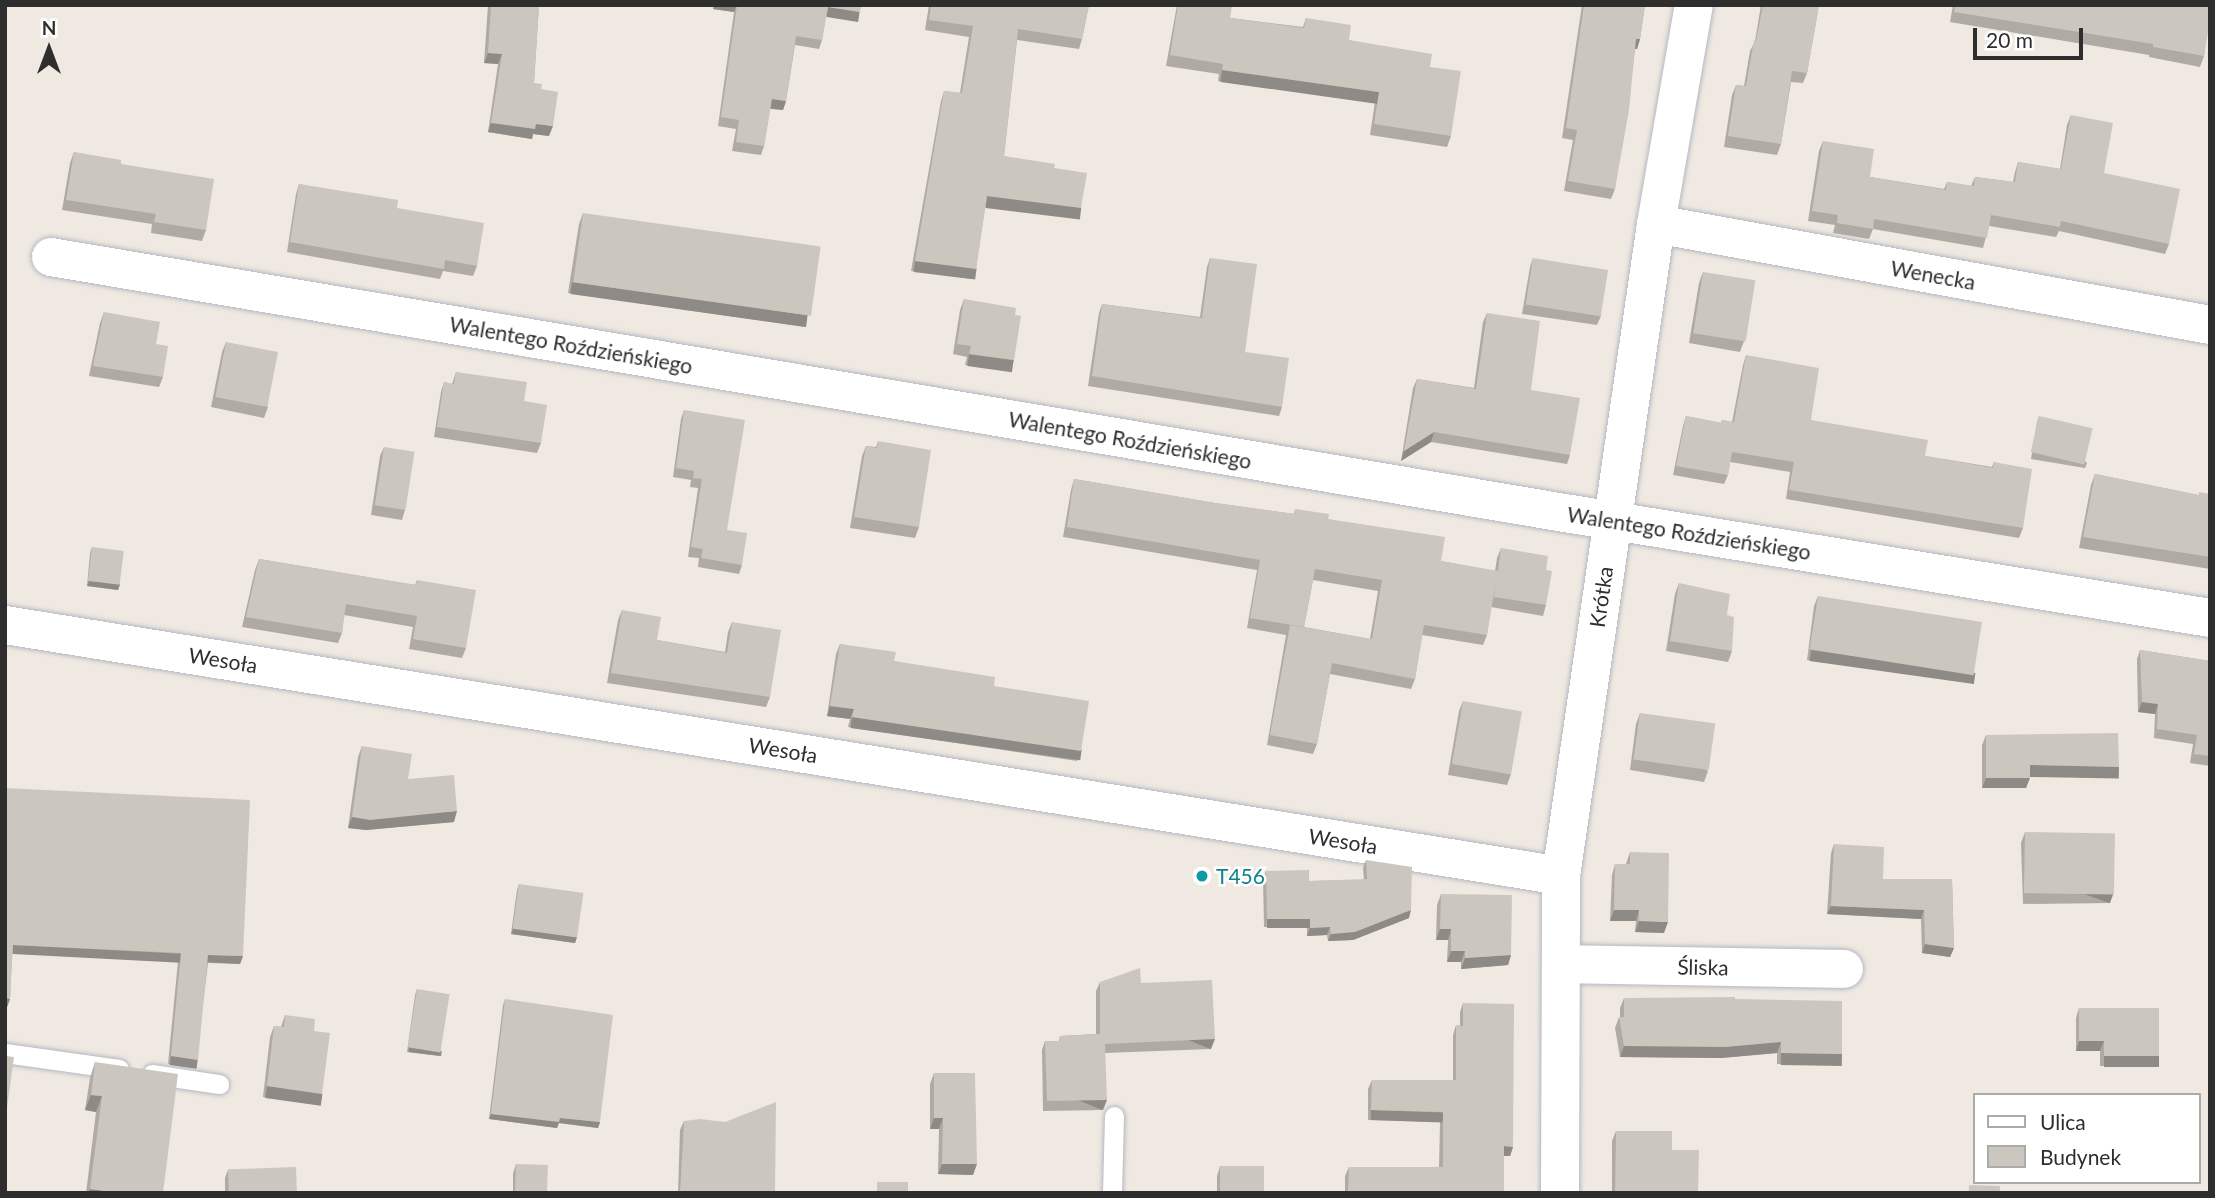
<!DOCTYPE html>
<meta charset="utf-8">
<style>
body{margin:0}
#map{position:relative;width:2215px;height:1198px;overflow:hidden;background:#efe9e1;font-family:Lato,sans-serif}
div>[style]{position:absolute}
.roads{filter:drop-shadow(0 0 2px #b4b7c1) drop-shadow(0 0 2px #b4b7c1)}
.service>*{height:19px;margin:-9.5px;padding:0 9.5px;transform-origin:9.5px;border-radius:9.5px;background:#fff}
.minor>*{height:38px;margin:-19px;padding:0 19px;transform-origin:19px;border-radius:19px;background:#fff}
.wall>*{inset:0;background:#afaba4}
.shaded-wall>*{inset:0;background:#8e8b86;transform-origin:0 0}
.building>*{inset:0;background:#cbc7bf;transform-origin:0 0}
.dots>*{width:19px;height:19px;translate:-50% -50%;box-sizing:border-box;border:4px solid #fff;border-radius:50%}
span{translate:-50% -50%;white-space:nowrap;text-align:center;line-height:1.15;-webkit-text-stroke:5px #fff;paint-order:stroke}
.street-label{font-size:21px;color:#2e2e2e}
.culture-label{font-size:21px;color:#0d838f}
.left{translate:0 -50%;text-align:left}
.frame{position:absolute;inset:0;border:7px solid #2e2e2e;pointer-events:none}
.legend{position:absolute;left:1973px;top:1093px;width:228px;height:91px;box-sizing:border-box;background:#fff;border:2px solid #ababab;margin:0;padding:9px 12px;list-style:none;font-size:21px;color:#2e2e2e}
.legend li{display:flex;align-items:center;gap:14px;height:35px}
.legend b{width:35px;border:2px solid #ababab}
.north{position:absolute;left:14px;top:14px;width:70px;height:70px;-webkit-text-stroke:5px #fff;paint-order:stroke;rotate:0deg;font-size:19px;font-weight:700;line-height:28px;text-align:center;color:#2e2e2e}
.north::after{content:'';display:block;margin:auto;width:24px;height:32px;background:#2e2e2e;clip-path:polygon(50% 0,100% 100%,50% 72%,0 100%)}
.scale{position:absolute;left:1973px;top:28px;width:110px;height:32px;box-sizing:border-box;border:4px solid #2e2e2e;border-top:0;padding-left:9px;font-size:21px;line-height:24px;white-space:nowrap;color:#2e2e2e;-webkit-text-stroke:5px #fff;paint-order:stroke}
</style>
<div id="map">
<div class="roads">
<div class="service">
<div style="left:5px;top:1053px;width:115px;rotate:8deg"></div>
<div style="left:152px;top:1074px;width:68px;rotate:8.5deg"></div>
<div style="left:1112px;top:1193px;width:77px;rotate:-88.5deg"></div>
</div>
<div class="minor">
<div style="left:1656px;top:224px;width:563px;rotate:10.33deg"></div>
<div style="left:51px;top:257px;width:1542px;rotate:9.6deg"></div>
<div style="left:1571px;top:514px;width:647px;rotate:9.24deg"></div>
<div style="left:5px;top:625px;width:1576px;rotate:9.16deg"></div>
<div style="left:1561px;top:964px;width:283px;rotate:1deg"></div>
<div style="left:1560px;top:1193px;width:317px;rotate:-89.8deg"></div>
<div style="left:1561px;top:876px;width:659px;rotate:-81.71deg"></div>
<div style="left:1656px;top:224px;width:222px;rotate:-80.2deg"></div>
</div>
</div>
<div class="wall">
<div style="clip-path:polygon(488px 5px,539px 5px,534px 83px,541px 89px,549px 136px,533px 134px,532px 139px,488px 132px,498px 64px,484px 63px)"></div>
<div style="clip-path:polygon(714px 5px,861px 5px,857px 21px,826px 16px,822px 40px,819px 49px,795px 45px,786px 101px,783px 110px,770px 109px,764px 146px,761px 155px,732px 151px,736px 129px,718px 126px,734px 12px,713px 9px)"></div>
<div style="clip-path:polygon(929px 5px,1089px 5px,1082px 39px,1079px 49px,1017px 40px,1004px 156px,1054px 168px,1081px 208px,1078px 218px,985px 207px,976px 269px,972px 279px,911px 271px,941px 101px,944px 91px,960px 93px,969px 37px,925px 30px)"></div>
<div style="clip-path:polygon(1177px 5px,1226px 5px,1230px 18px,1303px 27px,1306px 18px,1349px 40px,1430px 67px,1451px 136px,1447px 147px,1370px 135px,1375px 102px,1218px 81px,1219px 74px,1166px 66px)"></div>
<div style="clip-path:polygon(1582px 5px,1645px 5px,1640px 39px,1637px 49px,1635px 49px,1615px 189px,1611px 199px,1564px 191px,1573px 140px,1562px 138px)"></div>
<div style="clip-path:polygon(1761px 5px,1819px 5px,1807px 73px,1803px 83px,1791px 82px,1781px 144px,1777px 155px,1724px 147px,1732px 95px,1736px 85px,1744px 86px,1750px 51px,1755px 41px)"></div>
<div style="clip-path:polygon(1953px 5px,2210px 5px,2204px 56px,2200px 67px,2149px 57px,2149px 55px,1950px 22px)"></div>
<div style="clip-path:polygon(2071px 115px,2104px 173px,2169px 244px,2165px 254px,2059px 231px,2056px 237px,1989px 226px,1983px 248px,1873px 229px,1869px 239px,1833px 233px,1835px 225px,1808px 221px,1819px 151px,1823px 141px,1870px 177px,1944px 189px,1947px 182px,1971px 186px,1975px 177px,2013px 182px,2015px 172px,2018px 162px,2060px 169px,2067px 125px)"></div>
<div style="clip-path:polygon(74px 152px,121px 164px,206px 230px,202px 241px,151px 233px,152px 224px,62px 210px,70px 163px)"></div>
<div style="clip-path:polygon(299px 184px,397px 208px,477px 266px,473px 276px,443px 271px,440px 279px,287px 252px,296px 194px)"></div>
<div style="clip-path:polygon(583px 213px,805px 327px,568px 293px,579px 224px)"></div>
<div style="clip-path:polygon(1210px 258px,1245px 352px,1282px 407px,1279px 416px,1088px 386px,1099px 313px,1102px 304px,1200px 317px,1207px 267px)"></div>
<div style="clip-path:polygon(1533px 258px,1601px 316px,1597px 325px,1522px 314px,1530px 267px)"></div>
<div style="clip-path:polygon(1703px 272px,1744px 341px,1740px 352px,1689px 343px,1699px 283px)"></div>
<div style="clip-path:polygon(964px 299px,1015px 315px,1014px 360px,1010px 371px,965px 365px,967px 357px,953px 354px,960px 310px)"></div>
<div style="clip-path:polygon(104px 312px,156px 344px,163px 377px,159px 387px,89px 376px,100px 323px)"></div>
<div style="clip-path:polygon(1487px 313px,1531px 390px,1570px 455px,1567px 464px,1431px 442px,1401px 461px,1413px 388px,1417px 379px,1474px 388px,1483px 322px)"></div>
<div style="clip-path:polygon(226px 342px,268px 407px,264px 418px,211px 407px,222px 352px)"></div>
<div style="clip-path:polygon(1746px 355px,1811px 420px,1925px 456px,1992px 467px,1994px 462px,2023px 528px,2019px 538px,1786px 499px,1790px 472px,1730px 462px,1728px 475px,1724px 484px,1673px 475px,1683px 426px,1686px 416px,1721px 423px,1722px 420px,1732px 422px,1743px 365px)"></div>
<div style="clip-path:polygon(456px 372px,524px 401px,541px 443px,537px 453px,434px 437px,441px 392px,444px 382px,452px 384px)"></div>
<div style="clip-path:polygon(684px 410px,727px 530px,742px 565px,739px 574px,698px 567px,699px 558px,688px 557px,698px 488px,690px 487px,691px 480px,673px 477px,681px 419px)"></div>
<div style="clip-path:polygon(2039px 416px,2087px 463px,2085px 468px,2031px 459px,2037px 422px)"></div>
<div style="clip-path:polygon(878px 441px,919px 527px,915px 538px,850px 528px,862px 456px,866px 446px,876px 447px)"></div>
<div style="clip-path:polygon(384px 447px,405px 510px,402px 520px,371px 515px,380px 456px)"></div>
<div style="clip-path:polygon(2095px 474px,2198px 495px,2210px 494px,2210px 569px,2079px 548px,2091px 485px)"></div>
<div style="clip-path:polygon(evenodd,1074px 479px,1215px 503px,1294px 514px,1295px 509px,1328px 519px,1441px 561px,1495px 571px,1497px 558px,1501px 548px,1546px 570px,1546px 605px,1543px 616px,1491px 607px,1487px 635px,1483px 645px,1422px 635px,1415px 679px,1411px 689px,1330px 674px,1317px 744px,1313px 754px,1267px 745px,1286px 635px,1247px 628px,1257px 570px,1063px 537px,1071px 490px,1074px 479px,1313px 580px,1378px 591px,1370px 639px,1304px 627px,1313px 580px)"></div>
<div style="clip-path:polygon(92px 547px,120px 584px,118px 590px,87px 586px,90px 553px)"></div>
<div style="clip-path:polygon(259px 559px,415px 585px,417px 580px,466px 648px,462px 658px,409px 649px,413px 627px,344px 615px,342px 633px,338px 643px,242px 627px,255px 570px)"></div>
<div style="clip-path:polygon(1679px 583px,1727px 615px,1732px 651px,1728px 662px,1666px 651px,1675px 594px)"></div>
<div style="clip-path:polygon(1818px 596px,1971px 683px,1807px 660px,1814px 606px)"></div>
<div style="clip-path:polygon(622px 610px,657px 640px,725px 652px,728px 632px,732px 622px,770px 697px,766px 707px,607px 683px,618px 620px)"></div>
<div style="clip-path:polygon(840px 644px,894px 661px,994px 686px,1081px 751px,1077px 761px,848px 727px,850px 719px,827px 716px,836px 654px)"></div>
<div style="clip-path:polygon(2140px 650px,2210px 661px,2210px 766px,2190px 763px,2193px 744px,2154px 738px,2155px 714px,2138px 712px,2137px 659px)"></div>
<div style="clip-path:polygon(1463px 701px,1511px 774px,1507px 785px,1448px 775px,1459px 711px)"></div>
<div style="clip-path:polygon(1640px 713px,1708px 771px,1704px 782px,1630px 770px,1636px 724px)"></div>
<div style="clip-path:polygon(1986px 735px,2119px 767px,2115px 778px,2030px 776px,2026px 788px,1982px 788px,1982px 745px)"></div>
<div style="clip-path:polygon(362px 746px,408px 779px,454px 822px,366px 830px,348px 828px,358px 757px)"></div>
<div style="clip-path:polygon(5px 788px,243px 956px,240px 964px,208px 963px,195px 1068px,168px 1064px,178px 961px,12px 953px,10px 999px,7px 1007px)"></div>
<div style="clip-path:polygon(2025px 832px,2110px 903px,2023px 904px,2021px 843px)"></div>
<div style="clip-path:polygon(1834px 844px,1883px 879px,1952px 879px,1954px 948px,1950px 957px,1922px 953px,1921px 919px,1827px 914px,1831px 853px)"></div>
<div style="clip-path:polygon(1630px 852px,1664px 933px,1635px 932px,1636px 921px,1610px 921px,1612px 875px,1615px 864px,1626px 864px)"></div>
<div style="clip-path:polygon(1366px 860px,1409px 918px,1353px 940px,1328px 941px,1327px 935px,1307px 936px,1307px 927px,1264px 927px,1263px 879px,1266px 871px,1309px 881px,1364px 880px,1363px 868px)"></div>
<div style="clip-path:polygon(519px 884px,577px 937px,575px 943px,511px 934px,517px 890px)"></div>
<div style="clip-path:polygon(1441px 894px,1511px 955px,1508px 965px,1461px 969px,1461px 962px,1447px 962px,1448px 940px,1436px 940px,1437px 905px)"></div>
<div style="clip-path:polygon(1100px 982px,1141px 983px,1211px 1049px,1105px 1053px,1103px 1110px,1043px 1111px,1042px 1050px,1045px 1041px,1059px 1041px,1060px 1036px,1096px 1034px,1096px 991px)"></div>
<div style="clip-path:polygon(417px 989px,440px 1056px,407px 1052px,415px 995px)"></div>
<div style="clip-path:polygon(1624px 998px,1735px 999px,1842px 1054px,1838px 1065px,1777px 1064px,1777px 1053px,1721px 1058px,1620px 1057px,1615px 1028px,1619px 1017px,1620px 1017px,1620px 1008px)"></div>
<div style="clip-path:polygon(505px 999px,600px 1122px,598px 1128px,559px 1123px,557px 1128px,489px 1119px,503px 1005px)"></div>
<div style="clip-path:polygon(1463px 1003px,1513px 1147px,1510px 1156px,1504px 1156px,1504px 1193px,1345px 1193px,1345px 1176px,1349px 1167px,1439px 1167px,1440px 1122px,1368px 1120px,1368px 1089px,1372px 1080px,1453px 1080px,1453px 1035px,1456px 1025px,1460px 1026px,1460px 1012px)"></div>
<div style="clip-path:polygon(2079px 1008px,2159px 1056px,2155px 1066px,2100px 1066px,2100px 1051px,2076px 1051px,2076px 1018px)"></div>
<div style="clip-path:polygon(285px 1015px,314px 1031px,322px 1094px,318px 1105px,263px 1097px,270px 1037px,274px 1026px,281px 1027px)"></div>
<div style="clip-path:polygon(95px 1062px,163px 1193px,86px 1193px,96px 1112px,85px 1110px,90px 1078px)"></div>
<div style="clip-path:polygon(934px 1073px,973px 1175px,938px 1174px,939px 1129px,930px 1129px,930px 1084px)"></div>
<div style="clip-path:polygon(684px 1121px,775px 1193px,678px 1193px,680px 1130px)"></div>
<div style="clip-path:polygon(1616px 1131px,1672px 1150px,1698px 1193px,1612px 1193px,1612px 1141px)"></div>
<div style="clip-path:polygon(516px 1164px,548px 1193px,513px 1193px,513px 1174px)"></div>
<div style="clip-path:polygon(1220px 1166px,1264px 1193px,1217px 1193px,1217px 1176px)"></div>
<div style="clip-path:polygon(228px 1170px,297px 1193px,225px 1193px,225px 1178px)"></div>
</div>
<div class="shaded-wall">
<div style="clip-path:polygon(715px 5px,737px 5px,734px 12px,713px 9px)"></div>
<div style="left:828px;top:7px;width:32px;height:10px;rotate:9deg"></div>
<div style="clip-path:polygon(1636px 39px,1640px 39px,1637px 49px,1632px 49px)"></div>
<div style="clip-path:polygon(488px 53px,502px 54px,498px 64px,484px 63px)"></div>
<div style="left:1222px;top:70px;width:159px;height:12px;rotate:8deg"></div>
<div style="clip-path:polygon(772px 99px,786px 101px,783px 110px,768px 108px)"></div>
<div style="clip-path:polygon(491px 123px,536px 124px,553px 126px,549px 136px,533px 134px,532px 139px,488px 132px)"></div>
<div style="left:987px;top:196px;width:95px;height:12px;rotate:7deg"></div>
<div style="left:915px;top:261px;width:62px;height:11px;rotate:7deg"></div>
<div style="left:572px;top:282px;width:238px;height:12px;rotate:8deg"></div>
<div style="left:969px;top:354px;width:45px;height:12px;rotate:8deg"></div>
<div style="clip-path:polygon(1434px 432px,1431px 442px,1401px 461px,1404px 451px)"></div>
<div style="clip-path:polygon(89px 581px,120px 584px,118px 590px,87px 586px)"></div>
<div style="left:1811px;top:650px;width:166px;height:11px;rotate:8deg"></div>
<div style="clip-path:polygon(2142px 702px,2158px 704px,2155px 714px,2138px 712px)"></div>
<div style="clip-path:polygon(830px 706px,854px 709px,850px 719px,827px 716px)"></div>
<div style="left:852px;top:717px;width:232px;height:11px;rotate:8deg"></div>
<div style="left:2030px;top:765px;width:89px;height:12px;rotate:1deg"></div>
<div style="clip-path:polygon(1986px 778px,2030px 778px,2026px 788px,1982px 788px)"></div>
<div style="clip-path:polygon(457px 811px,454px 822px,366px 830px,348px 828px,352px 817px)"></div>
<div style="left:2114px;top:892px;width:12px;height:88px;rotate:110deg"></div>
<div style="clip-path:polygon(1831px 906px,1924px 910px,1921px 919px,1827px 914px)"></div>
<div style="clip-path:polygon(1411px 910px,1409px 918px,1353px 940px,1328px 941px,1331px 934px)"></div>
<div style="clip-path:polygon(1614px 910px,1639px 910px,1636px 921px,1610px 921px)"></div>
<div style="left:1267px;top:919px;width:43px;height:9px"></div>
<div style="clip-path:polygon(1639px 921px,1668px 922px,1664px 933px,1635px 932px)"></div>
<div style="clip-path:polygon(1330px 927px,1327px 935px,1307px 936px,1310px 928px)"></div>
<div style="clip-path:polygon(513px 929px,577px 937px,575px 943px,511px 934px)"></div>
<div style="clip-path:polygon(1440px 929px,1451px 929px,1448px 940px,1436px 940px)"></div>
<div style="clip-path:polygon(1925px 944px,1954px 948px,1950px 957px,1922px 953px)"></div>
<div style="left:13px;top:945px;width:168px;height:9px;rotate:3deg"></div>
<div style="clip-path:polygon(1451px 951px,1465px 951px,1461px 962px,1447px 962px)"></div>
<div style="clip-path:polygon(208px 955px,243px 956px,240px 964px,205px 962px)"></div>
<div style="clip-path:polygon(1511px 955px,1508px 965px,1461px 969px,1465px 958px)"></div>
<div style="clip-path:polygon(5px 998px,10px 999px,7px 1007px,5px 1006px)"></div>
<div style="left:1215px;top:1039px;width:11px;height:110px;rotate:112deg"></div>
<div style="clip-path:polygon(2079px 1041px,2104px 1041px,2100px 1051px,2076px 1051px)"></div>
<div style="clip-path:polygon(1781px 1042px,1777px 1053px,1721px 1058px,1620px 1057px,1624px 1046px)"></div>
<div style="left:409px;top:1047px;width:33px;height:5px;rotate:7deg"></div>
<div style="left:1781px;top:1053px;width:61px;height:12px;rotate:1deg"></div>
<div style="left:171px;top:1056px;width:27px;height:9px;rotate:8deg"></div>
<div style="left:2104px;top:1056px;width:55px;height:11px"></div>
<div style="left:267px;top:1086px;width:56px;height:12px;rotate:8deg"></div>
<div style="clip-path:polygon(91px 1095px,102px 1096px,96px 1112px,85px 1110px)"></div>
<div style="left:1107px;top:1100px;width:11px;height:60px;rotate:112deg"></div>
<div style="left:1371px;top:1110px;width:72px;height:10px;rotate:2deg"></div>
<div style="clip-path:polygon(491px 1114px,560px 1118px,600px 1122px,598px 1128px,559px 1123px,557px 1128px,489px 1119px)"></div>
<div style="clip-path:polygon(934px 1118px,943px 1118px,939px 1129px,930px 1129px)"></div>
<div style="clip-path:polygon(1504px 1146px,1513px 1147px,1510px 1156px,1500px 1156px)"></div>
<div style="clip-path:polygon(942px 1164px,977px 1164px,973px 1175px,938px 1174px)"></div>
<div style="clip-path:polygon(90px 1189px,119px 1193px,89px 1193px)"></div>
</div>
<div class="building">
<div style="clip-path:polygon(491px 5px,539px 5px,534px 83px,542px 84px,541px 89px,558px 92px,553px 126px,536px 124px,535px 129px,491px 123px,502px 54px,488px 53px)"></div>
<div style="clip-path:polygon(737px 5px,861px 5px,860px 12px,828px 7px,822px 40px,796px 36px,786px 101px,772px 99px,764px 146px,736px 142px,739px 120px,721px 117px)"></div>
<div style="clip-path:polygon(931px 5px,1089px 5px,1082px 39px,1018px 29px,1004px 156px,1055px 164px,1054px 168px,1087px 173px,1081px 208px,987px 196px,976px 269px,915px 261px,944px 91px,962px 93px,973px 26px,929px 20px)"></div>
<div style="clip-path:polygon(1178px 5px,1232px 6px,1230px 18px,1304px 28px,1306px 18px,1351px 25px,1349px 40px,1432px 54px,1430px 67px,1461px 71px,1451px 136px,1374px 124px,1379px 92px,1222px 70px,1223px 64px,1170px 55px)"></div>
<div style="clip-path:polygon(1584px 5px,1645px 5px,1640px 39px,1636px 39px,1629px 110px,1615px 189px,1568px 181px,1577px 130px,1566px 128px)"></div>
<div style="clip-path:polygon(1763px 5px,1819px 5px,1807px 73px,1792px 71px,1781px 144px,1728px 136px,1736px 85px,1746px 86px,1754px 40px,1756px 41px)"></div>
<div style="clip-path:polygon(1955px 5px,2210px 5px,2210px 20px,2204px 56px,2153px 47px,2153px 44px,1954px 12px)"></div>
<div style="clip-path:polygon(2071px 115px,2113px 123px,2104px 173px,2180px 189px,2169px 244px,2061px 221px,2060px 227px,1991px 215px,1987px 238px,1874px 219px,1873px 229px,1837px 223px,1838px 215px,1812px 211px,1823px 141px,1874px 149px,1870px 177px,1946px 190px,1947px 182px,1974px 186px,1975px 177px,2015px 182px,2018px 162px,2061px 169px)"></div>
<div style="clip-path:polygon(74px 152px,121px 160px,121px 164px,214px 179px,206px 230px,154px 222px,156px 214px,66px 200px)"></div>
<div style="clip-path:polygon(299px 184px,398px 200px,397px 208px,484px 223px,477px 266px,445px 260px,444px 269px,290px 242px)"></div>
<div style="left:583px;top:213px;width:240px;height:70px;rotate:8deg"></div>
<div style="clip-path:polygon(1210px 258px,1257px 264px,1245px 352px,1289px 358px,1282px 407px,1092px 376px,1102px 304px,1202px 318px)"></div>
<div style="left:1533px;top:258px;width:76px;height:47px;rotate:9deg"></div>
<div style="left:1703px;top:272px;width:53px;height:62px;rotate:9deg"></div>
<div style="clip-path:polygon(964px 299px,1016px 308px,1015px 315px,1021px 316px,1014px 360px,969px 354px,971px 346px,957px 344px)"></div>
<div style="clip-path:polygon(104px 312px,160px 322px,156px 344px,168px 346px,163px 377px,93px 366px)"></div>
<div style="clip-path:polygon(1487px 313px,1540px 321px,1531px 390px,1580px 398px,1570px 455px,1434px 432px,1404px 451px,1417px 379px,1476px 389px)"></div>
<div style="left:226px;top:342px;width:53px;height:56px;rotate:11deg"></div>
<div style="clip-path:polygon(1746px 355px,1819px 368px,1811px 420px,1928px 440px,1925px 456px,1993px 468px,1994px 462px,2032px 469px,2023px 528px,1789px 490px,1794px 462px,1732px 452px,1728px 475px,1676px 466px,1686px 416px,1721px 423px,1722px 420px,1734px 422px)"></div>
<div style="clip-path:polygon(456px 372px,527px 382px,524px 401px,547px 405px,541px 443px,437px 427px,444px 382px,454px 384px)"></div>
<div style="clip-path:polygon(684px 410px,745px 420px,727px 530px,747px 533px,742px 565px,701px 558px,703px 549px,691px 547px,702px 479px,693px 478px,694px 471px,676px 468px)"></div>
<div style="left:2039px;top:416px;width:55px;height:37px;rotate:13deg"></div>
<div style="clip-path:polygon(878px 441px,931px 450px,919px 527px,854px 517px,866px 446px,877px 448px)"></div>
<div style="left:384px;top:447px;width:31px;height:59px;rotate:9deg"></div>
<div style="clip-path:polygon(2095px 474px,2199px 495px,2199px 492px,2210px 494px,2210px 557px,2083px 537px)"></div>
<div style="clip-path:polygon(1074px 479px,1215px 503px,1295px 514px,1295px 509px,1329px 514px,1328px 519px,1445px 537px,1441px 561px,1498px 571px,1501px 548px,1548px 556px,1546px 570px,1552px 571px,1546px 605px,1494px 597px,1496px 581px,1487px 635px,1424px 625px,1415px 679px,1332px 663px,1317px 744px,1270px 735px,1290px 625px,1372px 639px,1382px 580px,1315px 569px,1304px 627px,1250px 618px,1260px 560px,1067px 527px)"></div>
<div style="left:92px;top:547px;width:32px;height:34px;rotate:7deg"></div>
<div style="clip-path:polygon(259px 559px,416px 585px,417px 580px,476px 590px,466px 648px,413px 639px,417px 616px,346px 604px,342px 633px,246px 617px)"></div>
<div style="clip-path:polygon(1679px 583px,1730px 594px,1727px 615px,1734px 617px,1732px 651px,1670px 641px)"></div>
<div style="left:1818px;top:596px;width:166px;height:54px;rotate:9deg"></div>
<div style="clip-path:polygon(622px 610px,661px 617px,657px 640px,727px 653px,732px 622px,781px 630px,770px 697px,611px 673px)"></div>
<div style="clip-path:polygon(840px 644px,896px 652px,894px 661px,995px 677px,994px 686px,1089px 701px,1081px 751px,852px 717px,854px 709px,830px 706px)"></div>
<div style="clip-path:polygon(2140px 650px,2210px 661px,2210px 756px,2194px 754px,2197px 735px,2157px 729px,2158px 704px,2142px 702px)"></div>
<div style="left:1463px;top:701px;width:60px;height:64px;rotate:10deg"></div>
<div style="left:1640px;top:713px;width:76px;height:47px;rotate:8deg"></div>
<div style="clip-path:polygon(2118px 733px,2119px 767px,2030px 765px,2030px 778px,1986px 778px,1986px 735px)"></div>
<div style="clip-path:polygon(362px 746px,412px 754px,408px 779px,454px 775px,457px 811px,370px 820px,352px 817px)"></div>
<div style="clip-path:polygon(5px 788px,250px 800px,243px 956px,208px 955px,198px 1060px,171px 1056px,181px 953px,13px 945px,10px 999px,5px 998px)"></div>
<div style="left:2025px;top:832px;width:90px;height:61px;rotate:1deg"></div>
<div style="clip-path:polygon(1834px 844px,1884px 847px,1883px 879px,1952px 879px,1954px 948px,1925px 944px,1924px 910px,1831px 906px)"></div>
<div style="clip-path:polygon(1630px 852px,1669px 853px,1668px 922px,1639px 921px,1639px 910px,1614px 910px,1615px 864px,1630px 864px)"></div>
<div style="clip-path:polygon(1366px 860px,1412px 867px,1411px 910px,1355px 932px,1331px 934px,1330px 927px,1310px 928px,1310px 919px,1267px 919px,1266px 871px,1309px 870px,1309px 881px,1367px 879px)"></div>
<div style="left:519px;top:884px;width:65px;height:45px;rotate:8deg"></div>
<div style="clip-path:polygon(1441px 894px,1512px 895px,1511px 955px,1465px 958px,1465px 951px,1451px 951px,1451px 929px,1440px 929px)"></div>
<div style="clip-path:polygon(1140px 968px,1141px 983px,1212px 980px,1215px 1039px,1105px 1044px,1107px 1100px,1047px 1101px,1045px 1041px,1060px 1041px,1060px 1036px,1100px 1034px,1100px 982px)"></div>
<div style="left:417px;top:989px;width:33px;height:59px;rotate:9deg"></div>
<div style="clip-path:polygon(1735px 997px,1735px 999px,1842px 1001px,1842px 1054px,1781px 1053px,1781px 1042px,1725px 1047px,1624px 1046px,1619px 1017px,1624px 1017px,1624px 998px)"></div>
<div style="clip-path:polygon(505px 999px,613px 1015px,600px 1122px,560px 1118px,559px 1122px,491px 1114px)"></div>
<div style="clip-path:polygon(1463px 1003px,1514px 1004px,1513px 1147px,1504px 1146px,1504px 1193px,1348px 1193px,1349px 1167px,1443px 1167px,1443px 1112px,1371px 1110px,1372px 1080px,1456px 1080px,1456px 1025px,1463px 1026px)"></div>
<div style="clip-path:polygon(2079px 1008px,2159px 1008px,2159px 1056px,2104px 1056px,2104px 1041px,2079px 1041px)"></div>
<div style="clip-path:polygon(285px 1015px,315px 1019px,314px 1031px,330px 1033px,322px 1094px,267px 1086px,274px 1026px,284px 1027px)"></div>
<div style="clip-path:polygon(5px 1056px,14px 1057px,5px 1122px)"></div>
<div style="clip-path:polygon(95px 1062px,178px 1074px,163px 1193px,119px 1193px,90px 1189px,102px 1096px,91px 1095px)"></div>
<div style="clip-path:polygon(934px 1073px,975px 1073px,977px 1164px,942px 1164px,943px 1118px,934px 1118px)"></div>
<div style="clip-path:polygon(776px 1102px,775px 1193px,680px 1193px,684px 1121px,700px 1119px,725px 1122px)"></div>
<div style="clip-path:polygon(1616px 1131px,1672px 1131px,1672px 1150px,1699px 1150px,1698px 1193px,1615px 1193px)"></div>
<div style="left:516px;top:1164px;width:32px;height:29px;rotate:2deg"></div>
<div style="left:1220px;top:1166px;width:44px;height:27px"></div>
<div style="left:296px;top:1167px;width:26px;height:68px;rotate:88deg"></div>
<div style="left:877px;top:1182px;width:31px;height:11px"></div>
<div style="left:1969px;top:1185px;width:31px;height:8px;rotate:2deg"></div>
</div>
<div class="dots">
<div style="left:1202px;top:876px;background:#0f9aa8"></div>
</div>
<div class="street-label">
<span style="left:1933px;top:275px;rotate:10deg">Wenecka</span>
<span style="left:571px;top:345px;rotate:10deg">Walentego Roździeńskiego</span>
<span style="left:1130px;top:440px;rotate:10deg">Walentego Roździeńskiego</span>
<span style="left:1689px;top:533px;rotate:9deg">Walentego Roździeńskiego</span>
<span style="left:1601px;top:597px;rotate:-82deg">Krótka</span>
<span style="left:223px;top:660px;rotate:9deg">Wesoła</span>
<span style="left:783px;top:750px;rotate:9deg">Wesoła</span>
<span style="left:1343px;top:841px;rotate:9deg">Wesoła</span>
<span style="left:1703px;top:967px;rotate:1deg">Śliska</span>
</div>
<div class="culture-label">
<span class="left" style="left:1216px;top:876px">T456</span>
</div>
<div class="frame"></div>
<ul class="legend">
<li><b style="height:9px;background:#fff"></b>Ulica</li>
<li><b style="height:19px;background:#cbc7bf"></b>Budynek</li>
</ul>
<div class="north">N</div>
<div class="scale">20 m</div>
</div>
